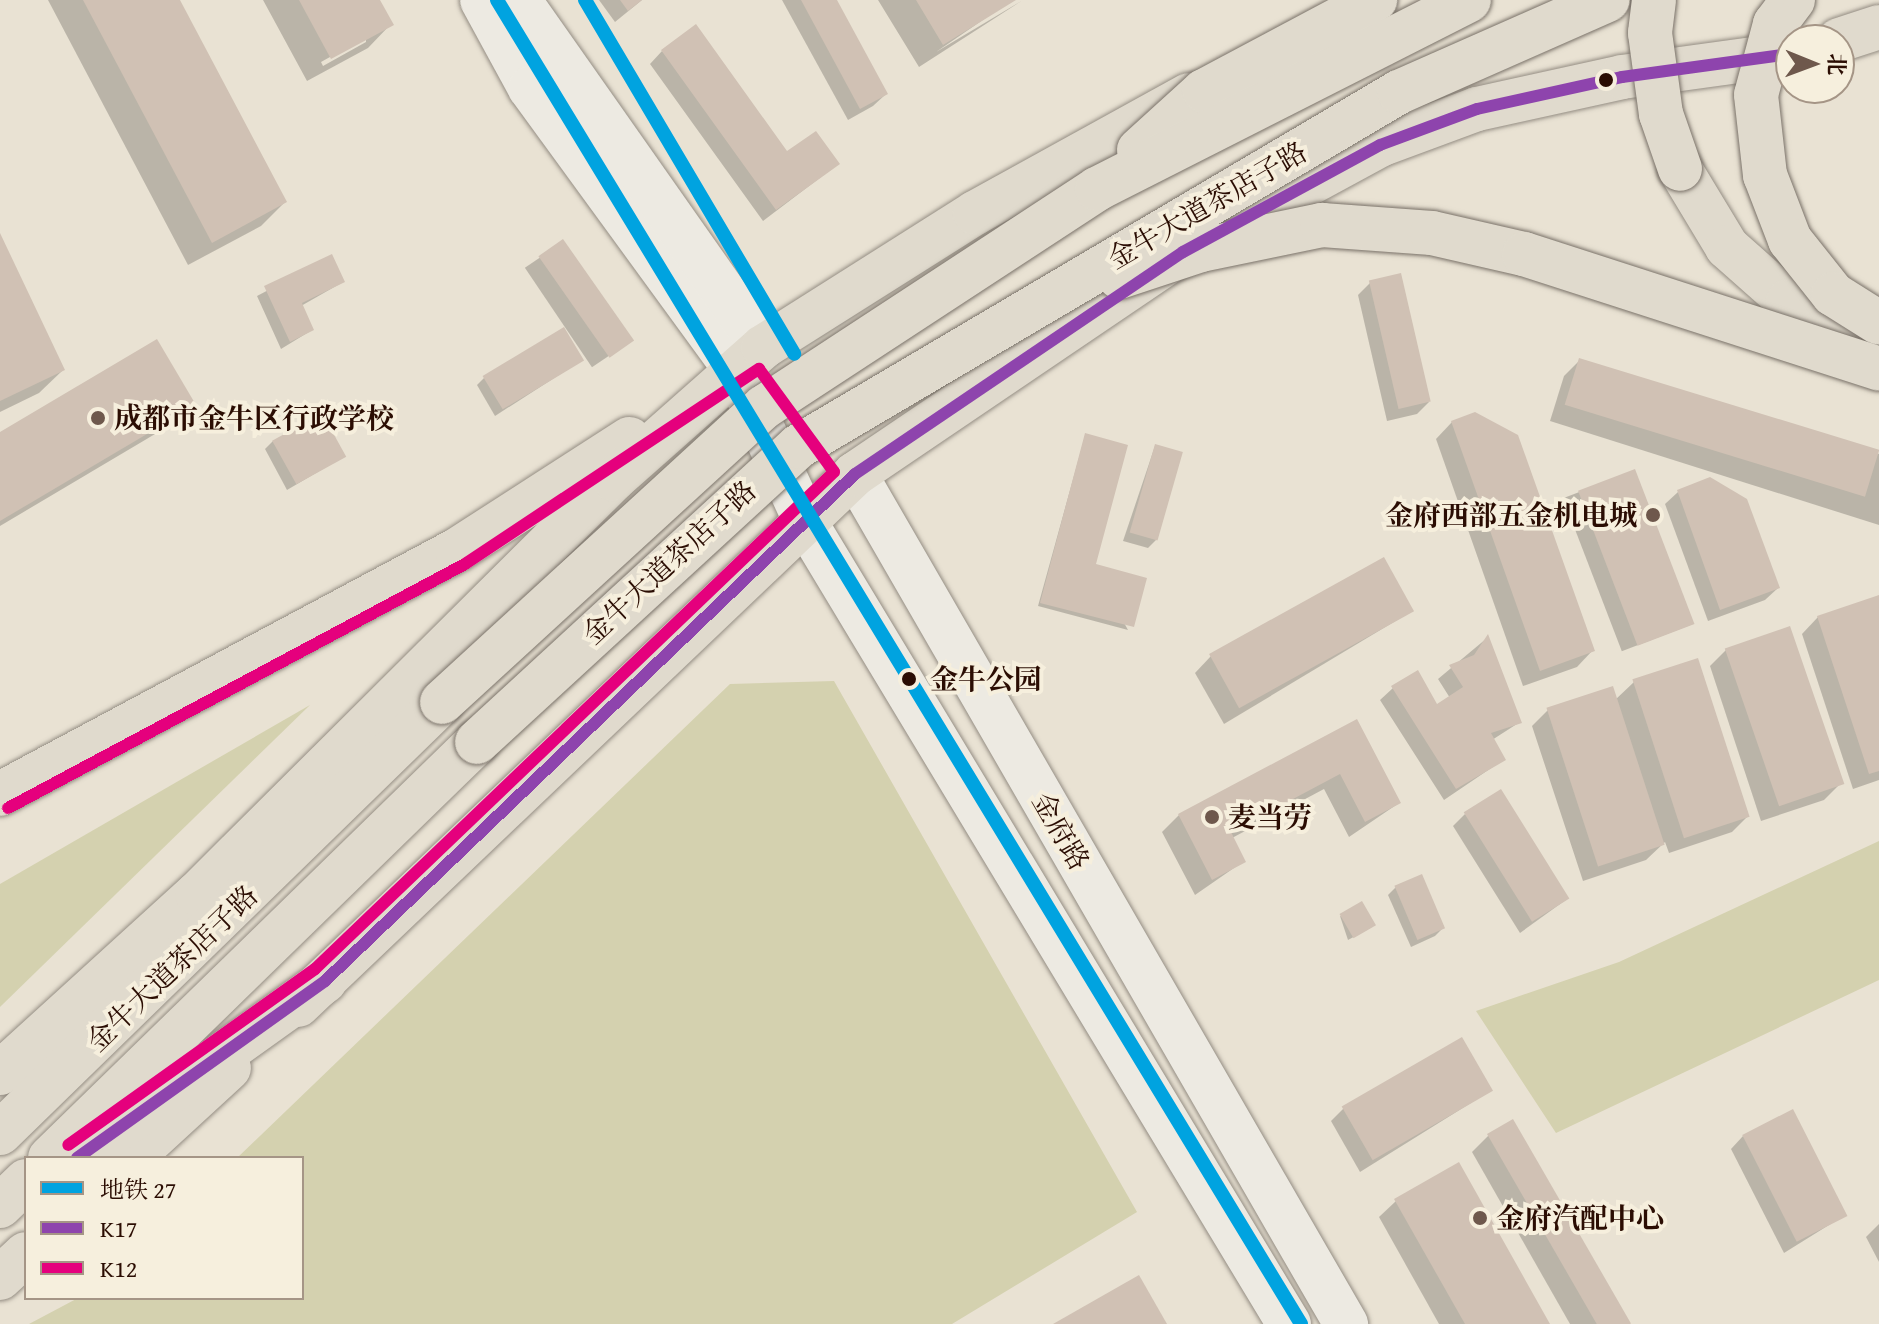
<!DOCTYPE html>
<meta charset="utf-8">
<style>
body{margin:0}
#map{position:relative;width:1879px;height:1324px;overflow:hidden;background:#e9e2d3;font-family:"Gentium Book Plus","Noto Serif SC",serif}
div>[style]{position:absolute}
.green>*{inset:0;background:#d4d1af}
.shadow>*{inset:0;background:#0003;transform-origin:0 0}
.building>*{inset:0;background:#d0c1b4;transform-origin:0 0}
.roads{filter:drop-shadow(0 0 2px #948d83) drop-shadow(0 0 2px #948d83)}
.minor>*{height:44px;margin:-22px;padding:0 22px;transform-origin:22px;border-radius:22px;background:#edeae2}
.major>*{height:44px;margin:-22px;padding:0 22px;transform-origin:22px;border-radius:22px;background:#e0dacd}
.highway>*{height:44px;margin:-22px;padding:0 22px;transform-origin:22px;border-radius:22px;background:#e0dacd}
.bridges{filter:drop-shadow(0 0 2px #797168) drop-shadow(0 0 2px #797168)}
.highway-bridge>*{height:44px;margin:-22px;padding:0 22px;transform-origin:22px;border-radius:22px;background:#e0dacd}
.bus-1>*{height:12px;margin:-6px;padding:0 6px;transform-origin:6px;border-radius:6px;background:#8e44ad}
.bus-2>*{height:12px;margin:-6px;padding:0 6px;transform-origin:6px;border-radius:6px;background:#e5007d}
.metro-1>*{height:14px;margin:-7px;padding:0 7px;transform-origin:7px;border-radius:7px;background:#00a3e0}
.dots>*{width:22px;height:22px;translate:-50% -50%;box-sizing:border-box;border:4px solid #f6efdd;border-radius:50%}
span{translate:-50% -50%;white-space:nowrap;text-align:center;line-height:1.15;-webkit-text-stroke:8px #f6efdd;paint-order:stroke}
.street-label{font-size:28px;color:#2b0d03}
.poi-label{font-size:28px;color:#2b0d03;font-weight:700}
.left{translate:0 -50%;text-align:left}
.right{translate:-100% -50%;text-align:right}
.stop-label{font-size:28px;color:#2b0d03;font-weight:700}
.legend{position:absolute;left:24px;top:1156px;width:280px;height:144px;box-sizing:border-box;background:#f6efdd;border:2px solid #a59586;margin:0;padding:10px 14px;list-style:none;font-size:24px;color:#2b0d03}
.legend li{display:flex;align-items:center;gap:16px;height:40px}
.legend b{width:40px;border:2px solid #a59586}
.north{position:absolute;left:1775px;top:24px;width:80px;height:80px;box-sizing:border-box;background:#f6efdd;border:2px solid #a59586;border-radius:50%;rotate:91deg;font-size:22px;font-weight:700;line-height:32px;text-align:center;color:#2b0d03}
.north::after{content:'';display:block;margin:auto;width:28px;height:36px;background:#6e584c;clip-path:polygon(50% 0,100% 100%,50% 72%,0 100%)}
</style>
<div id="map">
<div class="green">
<div style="clip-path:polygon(834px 681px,1137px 1212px,952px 1324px,29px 1324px,78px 1298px,302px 1298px,302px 1158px,237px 1158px,730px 684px)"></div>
<div style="clip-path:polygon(310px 705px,0 1007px,0 884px)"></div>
<div style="clip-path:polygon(1879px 841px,1879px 980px,1556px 1133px,1476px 1011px,1619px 962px)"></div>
</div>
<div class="shadow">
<div style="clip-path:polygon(48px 0,178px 0,285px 202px,261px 226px,188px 265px)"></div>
<div style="clip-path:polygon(evenodd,263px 0,378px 0,391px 24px,368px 48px,307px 81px,263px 0,366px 37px,366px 42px,323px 66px,321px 62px,366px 37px)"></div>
<div style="clip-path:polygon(599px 0,642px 0,615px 22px)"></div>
<div style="clip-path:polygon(782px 0,834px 0,886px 94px,873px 106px,848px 120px)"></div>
<div style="clip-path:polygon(878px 0,1012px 0,936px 52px,1023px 0,919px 67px)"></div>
<div style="clip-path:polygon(662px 51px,786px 154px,838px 164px,763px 221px,650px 64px)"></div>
<div style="clip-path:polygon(0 237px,63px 370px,39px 393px,0 412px)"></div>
<div style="left:563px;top:242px;width:120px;height:46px;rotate:56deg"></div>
<div style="clip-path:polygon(331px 257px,343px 282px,301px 306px,312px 330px,281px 349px,257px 296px)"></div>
<div style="clip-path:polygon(1370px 283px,1429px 402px,1417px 414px,1387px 421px,1358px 295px)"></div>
<div style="clip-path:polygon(582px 360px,495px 416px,477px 385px,485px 377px)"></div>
<div style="clip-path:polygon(1580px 360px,1879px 454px,1879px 525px,1550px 421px,1564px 376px)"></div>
<div style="clip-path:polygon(194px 405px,177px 421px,0 526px,0 434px)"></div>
<div style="clip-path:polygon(1452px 422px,1593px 650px,1577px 667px,1523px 686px,1436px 439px)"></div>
<div style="clip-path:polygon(1085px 436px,1093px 566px,1128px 630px,1038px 606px)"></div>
<div style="clip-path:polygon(273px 441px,343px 457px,287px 490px,265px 449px)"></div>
<div style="clip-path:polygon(1155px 446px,1156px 540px,1148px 548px,1123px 541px)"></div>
<div style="left:1634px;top:471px;width:164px;height:76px;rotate:69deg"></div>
<div style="clip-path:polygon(1678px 492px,1778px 588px,1765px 600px,1708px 621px,1665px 504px)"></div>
<div style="clip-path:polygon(1879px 597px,1879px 780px,1853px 789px,1802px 634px,1818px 617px)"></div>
<div style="clip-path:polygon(1412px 611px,1224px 724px,1195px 673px,1211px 656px)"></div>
<div style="clip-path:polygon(1487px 638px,1520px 722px,1492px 740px,1503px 760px,1444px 800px,1380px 700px,1393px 688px,1437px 707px,1450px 698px,1438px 679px)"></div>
<div style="clip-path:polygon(1726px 650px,1840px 784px,1824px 800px,1761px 821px,1710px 666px)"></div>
<div style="clip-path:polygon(1634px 682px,1748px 816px,1732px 832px,1669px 853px,1665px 842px,1646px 860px,1583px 881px,1532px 726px,1548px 710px,1615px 700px)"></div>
<div style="clip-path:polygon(1356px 722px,1399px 803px,1349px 837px,1324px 789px,1232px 838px,1244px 861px,1195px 895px,1162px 832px,1179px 815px)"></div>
<div style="clip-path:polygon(1465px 814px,1567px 899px,1520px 933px,1453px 826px)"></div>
<div style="clip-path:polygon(1396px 887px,1443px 928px,1435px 936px,1411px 947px,1388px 895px)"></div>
<div style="clip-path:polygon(1340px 916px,1370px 928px,1348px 940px)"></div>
<div style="clip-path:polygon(1490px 1091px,1360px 1172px,1331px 1121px,1343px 1109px)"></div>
<div style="clip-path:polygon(1489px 1135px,1627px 1324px,1570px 1324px,1472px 1152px)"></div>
<div style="clip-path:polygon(1743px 1136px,1845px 1215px,1784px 1253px,1731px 1149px)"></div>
<div style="clip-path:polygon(1396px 1201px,1547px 1324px,1439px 1324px,1379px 1217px)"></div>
<div style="clip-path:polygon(1879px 1224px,1879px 1262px,1866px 1237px)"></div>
</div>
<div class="building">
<div style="clip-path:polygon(83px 0,180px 0,287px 202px,212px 243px)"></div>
<div style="clip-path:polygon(299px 0,380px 0,394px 25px,331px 59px)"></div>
<div style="clip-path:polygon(620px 0,642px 0,628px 11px)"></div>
<div style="clip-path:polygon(801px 0,837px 0,888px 94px,860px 109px)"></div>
<div style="clip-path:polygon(916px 0,1016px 0,943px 45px)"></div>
<div style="clip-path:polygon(696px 24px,787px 151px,816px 131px,840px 164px,776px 210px,661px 50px)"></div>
<div style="clip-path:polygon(0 233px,65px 370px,0 401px)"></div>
<div style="left:563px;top:239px;width:124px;height:30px;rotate:55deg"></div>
<div style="clip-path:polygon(332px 254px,345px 282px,302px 303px,314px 330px,290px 342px,264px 286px)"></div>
<div style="left:1401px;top:273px;width:132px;height:33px;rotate:77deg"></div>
<div style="left:564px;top:327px;width:39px;height:95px;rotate:59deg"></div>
<div style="clip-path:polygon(157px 339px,196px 405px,0 521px,0 432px)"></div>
<div style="left:1579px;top:358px;width:314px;height:49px;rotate:17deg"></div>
<div style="clip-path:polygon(1475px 412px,1518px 435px,1595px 651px,1540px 671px,1451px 421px)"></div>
<div style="left:322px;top:413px;width:50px;height:57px;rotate:61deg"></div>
<div style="clip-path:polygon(1085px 433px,1128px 445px,1096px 564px,1147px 578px,1134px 627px,1040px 603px)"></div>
<div style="left:1155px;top:444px;width:29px;height:92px;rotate:16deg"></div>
<div style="left:1635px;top:469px;width:166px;height:61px;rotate:69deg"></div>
<div style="clip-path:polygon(1710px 477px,1747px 499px,1780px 588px,1720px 610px,1677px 490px)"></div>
<div style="left:1384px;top:557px;width:62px;height:200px;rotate:61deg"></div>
<div style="clip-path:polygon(1879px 595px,1879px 771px,1869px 774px,1817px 616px)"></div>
<div style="left:1790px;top:626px;width:167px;height:69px;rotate:71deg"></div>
<div style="clip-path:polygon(1488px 634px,1522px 723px,1491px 733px,1506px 760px,1456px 789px,1391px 686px,1418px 670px,1437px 704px,1463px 687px,1449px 665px,1474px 655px)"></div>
<div style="left:1698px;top:658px;width:167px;height:69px;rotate:72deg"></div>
<div style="left:1613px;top:686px;width:167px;height:70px;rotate:72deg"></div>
<div style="clip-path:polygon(1357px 719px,1401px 803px,1365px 822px,1340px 774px,1231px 832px,1246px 862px,1212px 880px,1178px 814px)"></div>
<div style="left:1501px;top:789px;width:129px;height:44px;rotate:58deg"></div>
<div style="left:1422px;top:874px;width:59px;height:30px;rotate:67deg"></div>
<div style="left:1362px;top:901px;width:28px;height:26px;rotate:60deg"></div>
<div style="left:1462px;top:1037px;width:62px;height:139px;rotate:60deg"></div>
<div style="left:1793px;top:1109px;width:120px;height:57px;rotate:63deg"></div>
<div style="left:1513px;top:1119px;width:236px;height:30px;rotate:60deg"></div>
<div style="clip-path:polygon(1459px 1162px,1550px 1324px,1465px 1324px,1394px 1199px)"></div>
<div style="clip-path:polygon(1139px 1275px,1167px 1324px,1053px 1324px)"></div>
</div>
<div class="roads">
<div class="minor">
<div style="left:482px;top:0;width:100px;rotate:61.4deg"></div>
<div style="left:530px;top:88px;width:350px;rotate:53.9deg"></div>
<div style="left:736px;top:371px;width:170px;rotate:65.2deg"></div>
<div style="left:807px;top:525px;width:933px;rotate:58.9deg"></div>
<div style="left:519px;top:0;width:424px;rotate:54.9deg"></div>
<div style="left:855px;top:474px;width:982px;rotate:59.99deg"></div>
</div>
<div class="major">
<div style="left:1839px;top:40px;width:42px;rotate:-18deg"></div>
<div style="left:0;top:794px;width:518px;rotate:-28.1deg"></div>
<div style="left:457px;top:550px;width:205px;rotate:-32.8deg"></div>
<div style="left:298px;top:1005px;width:770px;rotate:-43.63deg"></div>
<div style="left:855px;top:474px;width:396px;rotate:-34.1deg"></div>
<div style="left:1183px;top:252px;width:224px;rotate:-28.5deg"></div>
<div style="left:1380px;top:145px;width:103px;rotate:-20.4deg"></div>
<div style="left:1477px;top:109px;width:148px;rotate:-12.4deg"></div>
<div style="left:1622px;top:77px;width:171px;rotate:-7.8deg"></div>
<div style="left:0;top:1073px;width:266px;rotate:-42.3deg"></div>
<div style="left:197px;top:894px;width:588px;rotate:-44.86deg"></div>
<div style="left:614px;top:479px;width:199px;rotate:-41.5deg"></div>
<div style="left:763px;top:347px;width:251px;rotate:-32.3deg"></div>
<div style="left:975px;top:213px;width:244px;rotate:-28.9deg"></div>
<div style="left:131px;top:1158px;width:133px;rotate:-42.6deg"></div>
<div style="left:0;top:1278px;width:35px;rotate:-43deg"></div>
</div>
<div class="highway">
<div style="left:1680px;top:169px;width:91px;rotate:58.9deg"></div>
<div style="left:1727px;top:247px;width:81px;rotate:41.5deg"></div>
<div style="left:1788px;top:301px;width:106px;rotate:31.1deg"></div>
<div style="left:0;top:1133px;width:617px;rotate:-44.28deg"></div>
<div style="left:89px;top:1150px;width:290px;rotate:-35.6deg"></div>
<div style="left:50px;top:1158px;width:596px;rotate:-44.25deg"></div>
<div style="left:0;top:1206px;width:36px;rotate:-44deg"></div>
</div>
</div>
<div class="bridges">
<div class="highway-bridge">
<div style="left:1654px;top:0;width:33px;rotate:97deg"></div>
<div style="left:1650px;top:33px;width:82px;rotate:82.3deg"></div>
<div style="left:1661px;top:114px;width:58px;rotate:70.9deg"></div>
<div style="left:1793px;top:0;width:30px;rotate:127deg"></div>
<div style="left:1775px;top:24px;width:73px;rotate:105deg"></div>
<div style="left:1756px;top:95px;width:81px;rotate:83.6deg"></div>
<div style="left:1765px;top:175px;width:70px;rotate:69deg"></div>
<div style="left:1790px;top:240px;width:69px;rotate:51.5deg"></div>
<div style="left:1833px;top:294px;width:54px;rotate:32.2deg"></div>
<div style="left:1139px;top:150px;width:88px;rotate:-42.2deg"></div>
<div style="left:1204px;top:91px;width:194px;rotate:-28deg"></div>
<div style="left:1119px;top:277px;width:86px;rotate:-18.2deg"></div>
<div style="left:1201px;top:250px;width:124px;rotate:-11.7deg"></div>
<div style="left:1322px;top:225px;width:110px;rotate:4.2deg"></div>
<div style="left:1432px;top:233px;width:94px;rotate:12.9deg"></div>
<div style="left:1524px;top:254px;width:373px;rotate:17.9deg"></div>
<div style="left:442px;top:702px;width:437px;rotate:-42.5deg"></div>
<div style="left:764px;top:407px;width:398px;rotate:-33.2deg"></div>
<div style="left:1097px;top:189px;width:417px;rotate:-26.9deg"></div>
<div style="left:477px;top:742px;width:437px;rotate:-42.6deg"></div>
<div style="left:799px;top:446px;width:697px;rotate:-30.54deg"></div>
<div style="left:1399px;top:92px;width:228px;rotate:-23.8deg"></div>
</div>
</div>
<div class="bus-1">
<div style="left:77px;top:1158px;width:305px;rotate:-35.5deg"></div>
<div style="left:325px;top:981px;width:733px;rotate:-43.73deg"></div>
<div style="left:855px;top:474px;width:396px;rotate:-34.1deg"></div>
<div style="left:1183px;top:252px;width:224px;rotate:-28.5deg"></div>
<div style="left:1380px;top:145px;width:103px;rotate:-20.4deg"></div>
<div style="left:1477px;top:109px;width:148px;rotate:-12.4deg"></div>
<div style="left:1622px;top:77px;width:171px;rotate:-7.8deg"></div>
</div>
<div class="bus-2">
<div style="left:8px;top:808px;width:518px;rotate:-28.1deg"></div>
<div style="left:465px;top:564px;width:353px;rotate:-33.6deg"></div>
<div style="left:759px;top:369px;width:127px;rotate:53.9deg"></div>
<div style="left:834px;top:472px;width:719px;rotate:136.24deg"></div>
<div style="left:315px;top:969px;width:303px;rotate:144.5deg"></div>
</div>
<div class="metro-1">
<div style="left:497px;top:0;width:1549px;rotate:58.73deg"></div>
<div style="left:585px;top:0;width:411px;rotate:59.4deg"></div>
</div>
<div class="dots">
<div style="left:1606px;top:80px;background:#2b0d03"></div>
<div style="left:98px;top:418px;background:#6e584c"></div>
<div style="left:1653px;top:515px;background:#6e584c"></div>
<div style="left:909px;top:679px;background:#2b0d03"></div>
<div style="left:1212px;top:817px;background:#6e584c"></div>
<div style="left:1480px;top:1218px;background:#6e584c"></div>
</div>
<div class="street-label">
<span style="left:1207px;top:205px;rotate:-30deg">金牛大道茶店子路</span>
<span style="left:669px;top:562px;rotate:-43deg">金牛大道茶店子路</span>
<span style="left:1061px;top:831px;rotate:60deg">金府路</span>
<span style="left:172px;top:968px;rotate:-44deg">金牛大道茶店子路</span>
</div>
<div class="poi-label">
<span class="left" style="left:114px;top:418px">成都市金牛区行政学校</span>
<span class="right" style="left:1637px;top:515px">金府西部五金机电城</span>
<span class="left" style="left:1228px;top:817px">麦当劳</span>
<span class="left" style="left:1496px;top:1218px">金府汽配中心</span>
</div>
<div class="stop-label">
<span class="left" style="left:930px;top:679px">金牛公园</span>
</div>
<ul class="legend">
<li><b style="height:10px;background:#00a3e0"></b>地铁 27</li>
<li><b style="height:10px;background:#8e44ad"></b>K17</li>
<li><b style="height:10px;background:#e5007d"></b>K12</li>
</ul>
<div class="north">北</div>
</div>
